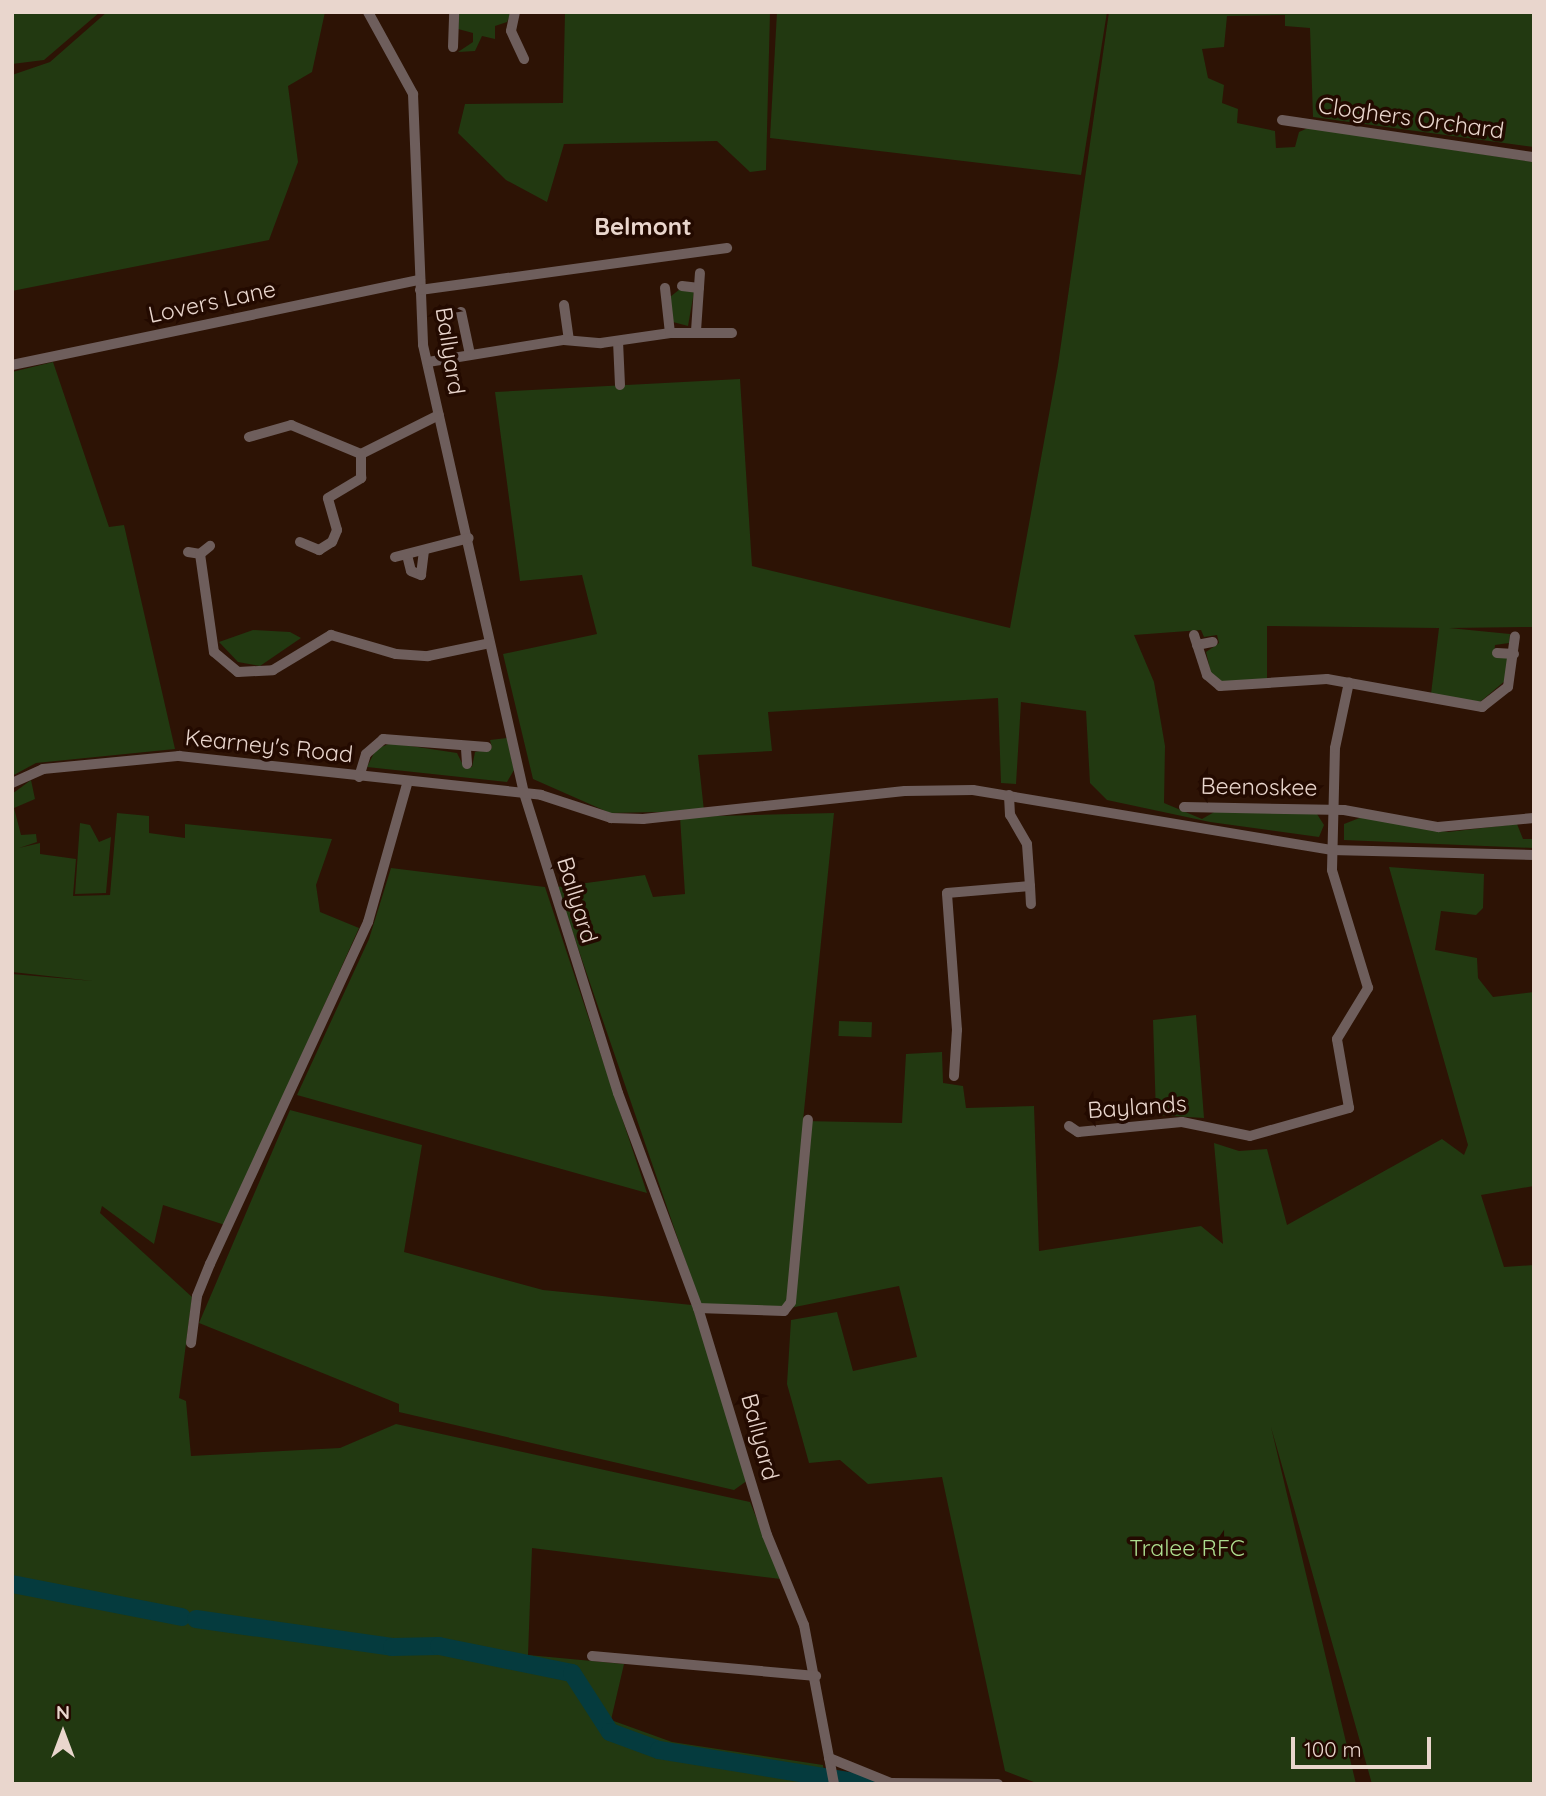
<!DOCTYPE html>
<style>
body{margin:0}
#map{position:relative;width:1546px;height:1796px;overflow:hidden;background:#2d1305;font-family:Quicksand,sans-serif}
div>[style]{position:absolute}
.green>*{inset:0;background:#223911;transform-origin:0 0}
.river>*{height:18px;margin:-9px;padding:0 9px;transform-origin:9px;border-radius:9px;background:#053b3e}
.minor>*{height:10px;margin:-5px;padding:0 5px;transform-origin:5px;border-radius:5px;background:#6e5e5c}
span{translate:-50% -50%;white-space:nowrap;text-align:center;line-height:1.15;-webkit-text-stroke:7px #230a00;paint-order:stroke}
.street-label{font-size:23px;color:#e9d6cd}
.park-label{font-size:23px;color:#addd8e}
.neighbourhood-label{font-size:24px;color:#e9d6cd;font-weight:700}
.frame{position:absolute;inset:0;border:14px solid #e9d6cd;pointer-events:none}
.north{position:absolute;left:28px;top:1698px;width:70px;height:70px;-webkit-text-stroke:5px #230a00;paint-order:stroke;rotate:0deg;font-size:19px;font-weight:700;line-height:28px;text-align:center;color:#e9d6cd}
.north::after{content:'';display:block;margin:auto;width:24px;height:32px;background:#e9d6cd;clip-path:polygon(50% 0,100% 100%,50% 72%,0 100%)}
.scale{position:absolute;left:1291px;top:1737px;width:140px;height:32px;box-sizing:border-box;border:4px solid #e9d6cd;border-top:0;padding-left:9px;font-size:21px;line-height:24px;white-space:nowrap;color:#e9d6cd;-webkit-text-stroke:5px #230a00;paint-order:stroke}
</style>
<div id="map">
<div class="green">
<div style="clip-path:polygon(12px 12px,100px 12px,44px 60px,12px 64px)"></div>
<div style="clip-path:polygon(107px 12px,325px 12px,312px 72px,288px 86px,298px 162px,269px 240px,12px 291px,12px 75px,50px 62px)"></div>
<div style="clip-path:polygon(459px 12px,511px 12px,507px 22px,495px 26px,495px 39px,482px 36px,475px 51px,458px 52px,473px 42px,473px 33px,458px 29px)"></div>
<div style="clip-path:polygon(565px 12px,770px 12px,766px 170px,750px 172px,717px 141px,564px 144px,547px 202px,506px 180px,458px 133px,465px 104px,563px 103px)"></div>
<div style="clip-path:polygon(777px 12px,1107px 12px,1081px 175px,770px 138px)"></div>
<div style="clip-path:polygon(1109px 12px,1534px 12px,1534px 147px,1313px 117px,1310px 28px,1285px 26px,1285px 15px,1227px 16px,1224px 47px,1202px 49px,1208px 78px,1224px 85px,1222px 103px,1238px 109px,1237px 123px,1275px 131px,1276px 148px,1295px 147px,1299px 132px,1308px 128px,1534px 162px,1534px 627px,1449px 628px,1510px 634px,1509px 643px,1495px 645px,1494px 655px,1510px 657px,1506px 680px,1480px 702px,1431px 694px,1439px 628px,1267px 626px,1267px 679px,1222px 682px,1211px 673px,1206px 652px,1219px 643px,1217px 635px,1204px 637px,1201px 630px,1134px 635px,1154px 682px,1165px 746px,1164px 803px,1202px 819px,1216px 811px,1317px 814px,1324px 825px,1319px 837px,1210px 822px,1107px 800px,1090px 783px,1086px 711px,1021px 702px,1016px 784px,1001px 783px,998px 698px,768px 712px,772px 751px,698px 755px,704px 811px,610px 813px,533px 779px,503px 654px,597px 634px,582px 575px,520px 581px,495px 392px,740px 379px,752px 566px,1010px 628px,1058px 365px)"></div>
<div style="clip-path:polygon(680px 289px,694px 292px,688px 326px,673px 322px,670px 297px)"></div>
<div style="clip-path:polygon(53px 362px,109px 527px,124px 525px,175px 749px,36px 763px,12px 776px,12px 372px)"></div>
<div style="clip-path:polygon(253px 630px,290px 632px,301px 638px,260px 666px,238px 662px,219px 642px)"></div>
<div style="clip-path:polygon(507px 738px,514px 770px,507px 782px,367px 767px,376px 749px,391px 743px,457px 753px,464px 767px,472px 767px,475px 752px,492px 748px,490px 740px)"></div>
<div style="clip-path:polygon(31px 780px,35px 799px,14px 808px,21px 835px,36px 834px,37px 842px,19px 848px,40px 843px,40px 854px,76px 859px,73px 896px,110px 895px,117px 813px,149px 816px,149px 833px,185px 838px,185px 824px,332px 839px,316px 885px,320px 912px,359px 928px,225px 1225px,163px 1205px,154px 1244px,102px 1206px,100px 1213px,192px 1297px,179px 1398px,186px 1401px,191px 1456px,340px 1448px,396px 1424px,750px 1502px,781px 1579px,532px 1548px,528px 1655px,624px 1664px,611px 1720px,672px 1742px,823px 1765px,825px 1784px,12px 1784px,12px 974px,93px 981px,12px 972px,12px 794px)"></div>
<div style="clip-path:polygon(834px 813px,803px 1121px,902px 1123px,906px 1054px,942px 1052px,943px 1083px,963px 1086px,966px 1108px,1034px 1106px,1039px 1251px,1201px 1226px,1223px 1244px,1214px 1143px,1239px 1151px,1267px 1149px,1287px 1225px,1442px 1139px,1464px 1155px,1468px 1145px,1389px 867px,1484px 874px,1483px 908px,1476px 915px,1441px 911px,1435px 950px,1477px 958px,1478px 978px,1493px 997px,1534px 992px,1534px 1186px,1481px 1195px,1504px 1267px,1534px 1265px,1534px 1784px,1372px 1784px,1271px 1427px,1356px 1784px,1039px 1784px,1005px 1771px,942px 1477px,868px 1484px,840px 1460px,809px 1463px,787px 1384px,791px 1320px,837px 1312px,853px 1371px,917px 1357px,899px 1286px,785px 1309px,702px 1309px,557px 887px,645px 875px,653px 897px,685px 894px,680px 817px)"></div>
<div style="clip-path:polygon(1362px 817px,1448px 832px,1517px 824px,1523px 839px,1534px 839px,1534px 848px,1344px 840px,1344px 824px)"></div>
<div style="clip-path:polygon(80px 823px,90px 825px,99px 842px,111px 837px,106px 893px,75px 894px)"></div>
<div style="clip-path:polygon(391px 868px,545px 887px,647px 1193px,297px 1095px,369px 939px)"></div>
<div style="clip-path:polygon(1196px 1015px,1204px 1118px,1156px 1115px,1153px 1020px)"></div>
<div style="left:839px;top:1021px;width:33px;height:15px;rotate:2deg"></div>
<div style="clip-path:polygon(290px 1110px,422px 1145px,404px 1252px,543px 1290px,692px 1305px,748px 1480px,734px 1490px,399px 1412px,399px 1404px,199px 1323px)"></div>
</div>
<div class="river">
<div style="left:12px;top:1584px;width:173px;rotate:11deg"></div>
<div style="left:196px;top:1619px;width:198px;rotate:8.1deg"></div>
<div style="left:392px;top:1647px;width:47px;rotate:-1.2deg"></div>
<div style="left:439px;top:1646px;width:136px;rotate:11.5deg"></div>
<div style="left:572px;top:1673px;width:70px;rotate:57.2deg"></div>
<div style="left:610px;top:1732px;width:52px;rotate:20.2deg"></div>
<div style="left:659px;top:1750px;width:210px;rotate:9.3deg"></div>
</div>
<div class="minor">
<div style="left:368px;top:12px;width:94px;rotate:61.2deg"></div>
<div style="left:413px;top:94px;width:251px;rotate:87.7deg"></div>
<div style="left:423px;top:345px;width:459px;rotate:77.3deg"></div>
<div style="left:524px;top:793px;width:314px;rotate:72.6deg"></div>
<div style="left:618px;top:1093px;width:229px;rotate:69.6deg"></div>
<div style="left:698px;top:1308px;width:237px;rotate:73.1deg"></div>
<div style="left:767px;top:1535px;width:97px;rotate:67.7deg"></div>
<div style="left:804px;top:1625px;width:162px;rotate:79.3deg"></div>
<div style="left:515px;top:12px;width:19px;rotate:102deg"></div>
<div style="left:511px;top:31px;width:31px;rotate:65deg"></div>
<div style="left:453px;top:47px;width:35px;rotate:-88deg"></div>
<div style="left:1282px;top:120px;width:255px;rotate:8.4deg"></div>
<div style="left:682px;top:286px;width:17px;rotate:7deg"></div>
<div style="left:665px;top:288px;width:45px;rotate:83.7deg"></div>
<div style="left:420px;top:290px;width:310px;rotate:-7.8deg"></div>
<div style="left:564px;top:305px;width:35px;rotate:82deg"></div>
<div style="left:461px;top:312px;width:40px;rotate:78deg"></div>
<div style="left:696px;top:331px;width:58px;rotate:-86.1deg"></div>
<div style="left:618px;top:341px;width:44px;rotate:87.4deg"></div>
<div style="left:428px;top:362px;width:138px;rotate:-9.2deg"></div>
<div style="left:564px;top:340px;width:37px;rotate:5deg"></div>
<div style="left:601px;top:343px;width:70px;rotate:-8.2deg"></div>
<div style="left:670px;top:333px;width:62px"></div>
<div style="left:12px;top:365px;width:417px;rotate:-11.8deg"></div>
<div style="left:249px;top:437px;width:44px;rotate:-15.9deg"></div>
<div style="left:291px;top:425px;width:76px;rotate:22.5deg"></div>
<div style="left:361px;top:454px;width:87px;rotate:-26.6deg"></div>
<div style="left:300px;top:542px;width:21px;rotate:23deg"></div>
<div style="left:319px;top:550px;width:15px;rotate:-32deg"></div>
<div style="left:332px;top:542px;width:13px;rotate:-67deg"></div>
<div style="left:337px;top:530px;width:33px;rotate:-106deg"></div>
<div style="left:328px;top:498px;width:39px;rotate:-31deg"></div>
<div style="left:361px;top:478px;width:24px;rotate:-90deg"></div>
<div style="left:188px;top:552px;width:12px;rotate:9deg"></div>
<div style="left:200px;top:554px;width:13px;rotate:-39deg"></div>
<div style="left:200px;top:554px;width:99px;rotate:81.9deg"></div>
<div style="left:214px;top:652px;width:31px;rotate:40deg"></div>
<div style="left:238px;top:672px;width:35px;rotate:-3deg"></div>
<div style="left:273px;top:670px;width:68px;rotate:-31.1deg"></div>
<div style="left:331px;top:635px;width:68px;rotate:16.3deg"></div>
<div style="left:396px;top:654px;width:32px;rotate:4deg"></div>
<div style="left:428px;top:656px;width:63px;rotate:-11.8deg"></div>
<div style="left:407px;top:555px;width:16px;rotate:76deg"></div>
<div style="left:411px;top:571px;width:11px;rotate:22deg"></div>
<div style="left:421px;top:575px;width:24px;rotate:-83deg"></div>
<div style="left:395px;top:557px;width:76px;rotate:-14.4deg"></div>
<div style="left:1194px;top:635px;width:42px;rotate:72deg"></div>
<div style="left:1207px;top:675px;width:17px;rotate:40deg"></div>
<div style="left:1220px;top:686px;width:107px;rotate:-3.7deg"></div>
<div style="left:1327px;top:679px;width:158px;rotate:10.2deg"></div>
<div style="left:1482px;top:707px;width:33px;rotate:-38deg"></div>
<div style="left:1508px;top:687px;width:51px;rotate:-82.2deg"></div>
<div style="left:1197px;top:645px;width:16px;rotate:-11deg"></div>
<div style="left:1497px;top:653px;width:17px;rotate:3deg"></div>
<div style="left:466px;top:749px;width:15px;rotate:86deg"></div>
<div style="left:359px;top:777px;width:24px;rotate:-73deg"></div>
<div style="left:366px;top:754px;width:23px;rotate:-41deg"></div>
<div style="left:383px;top:739px;width:104px;rotate:4.4deg"></div>
<div style="left:12px;top:783px;width:34px;rotate:-24deg"></div>
<div style="left:43px;top:769px;width:137px;rotate:-5.5deg"></div>
<div style="left:179px;top:756px;width:364px;rotate:6.1deg"></div>
<div style="left:541px;top:795px;width:74px;rotate:18.2deg"></div>
<div style="left:611px;top:818px;width:32px;rotate:2deg"></div>
<div style="left:643px;top:819px;width:263px;rotate:-6.1deg"></div>
<div style="left:905px;top:791px;width:68px;rotate:-0.8deg"></div>
<div style="left:973px;top:790px;width:363px;rotate:9.5deg"></div>
<div style="left:1331px;top:850px;width:203px;rotate:1.4deg"></div>
<div style="left:1184px;top:807px;width:160px;rotate:1.1deg"></div>
<div style="left:1344px;top:810px;width:96px;rotate:10.3deg"></div>
<div style="left:1438px;top:827px;width:96px;rotate:-5.4deg"></div>
<div style="left:1030px;top:886px;width:18px;rotate:87deg"></div>
<div style="left:954px;top:1076px;width:46px;rotate:-86.3deg"></div>
<div style="left:957px;top:1030px;width:137px;rotate:-94.2deg"></div>
<div style="left:947px;top:893px;width:83px;rotate:-4.8deg"></div>
<div style="left:1030px;top:886px;width:42px;rotate:-94.1deg"></div>
<div style="left:1027px;top:844px;width:34px;rotate:-120deg"></div>
<div style="left:1010px;top:815px;width:20px;rotate:-93deg"></div>
<div style="left:1069px;top:1126px;width:11px;rotate:34deg"></div>
<div style="left:1078px;top:1132px;width:104px;rotate:-5.5deg"></div>
<div style="left:1182px;top:1122px;width:69px;rotate:11.6deg"></div>
<div style="left:1250px;top:1136px;width:103px;rotate:-15.8deg"></div>
<div style="left:1349px;top:1108px;width:70px;rotate:-99.9deg"></div>
<div style="left:1337px;top:1039px;width:60px;rotate:-58.7deg"></div>
<div style="left:1368px;top:988px;width:123px;rotate:-107deg"></div>
<div style="left:1332px;top:870px;width:122px;rotate:-88.6deg"></div>
<div style="left:1335px;top:748px;width:67px;rotate:-78deg"></div>
<div style="left:698px;top:1308px;width:86px;rotate:2deg"></div>
<div style="left:784px;top:1311px;width:11px;rotate:-52deg"></div>
<div style="left:791px;top:1302px;width:183px;rotate:-84.7deg"></div>
<div style="left:191px;top:1343px;width:47px;rotate:-82.7deg"></div>
<div style="left:197px;top:1296px;width:35px;rotate:-68deg"></div>
<div style="left:210px;top:1264px;width:377px;rotate:-65.2deg"></div>
<div style="left:368px;top:922px;width:143px;rotate:-74.2deg"></div>
<div style="left:592px;top:1656px;width:225px;rotate:5.1deg"></div>
<div style="left:829px;top:1758px;width:67px;rotate:22deg"></div>
<div style="left:891px;top:1783px;width:107px;rotate:0.5deg"></div>
</div>
<div class="street-label">
<span style="left:1411px;top:118px;rotate:8deg">Cloghers Orchard</span>
<span style="left:212px;top:302px;rotate:-12deg">Lovers Lane</span>
<span style="left:450px;top:351px;rotate:81deg">Ballyard</span>
<span style="left:269px;top:746px;rotate:6deg">Kearney's Road</span>
<span style="left:1259px;top:787px;rotate:1deg">Beenoskee</span>
<span style="left:577px;top:900px;rotate:73deg">Ballyard</span>
<span style="left:1137px;top:1107px;rotate:-4deg">Baylands</span>
<span style="left:760px;top:1437px;rotate:75deg">Ballyard</span>
</div>
<div class="park-label">
<span style="left:1187px;top:1548px">Tralee RFC</span>
</div>
<div class="neighbourhood-label">
<span style="left:643px;top:227px">Belmont</span>
</div>
<div class="frame"></div>
<div class="north">N</div>
<div class="scale">100 m</div>
</div>
